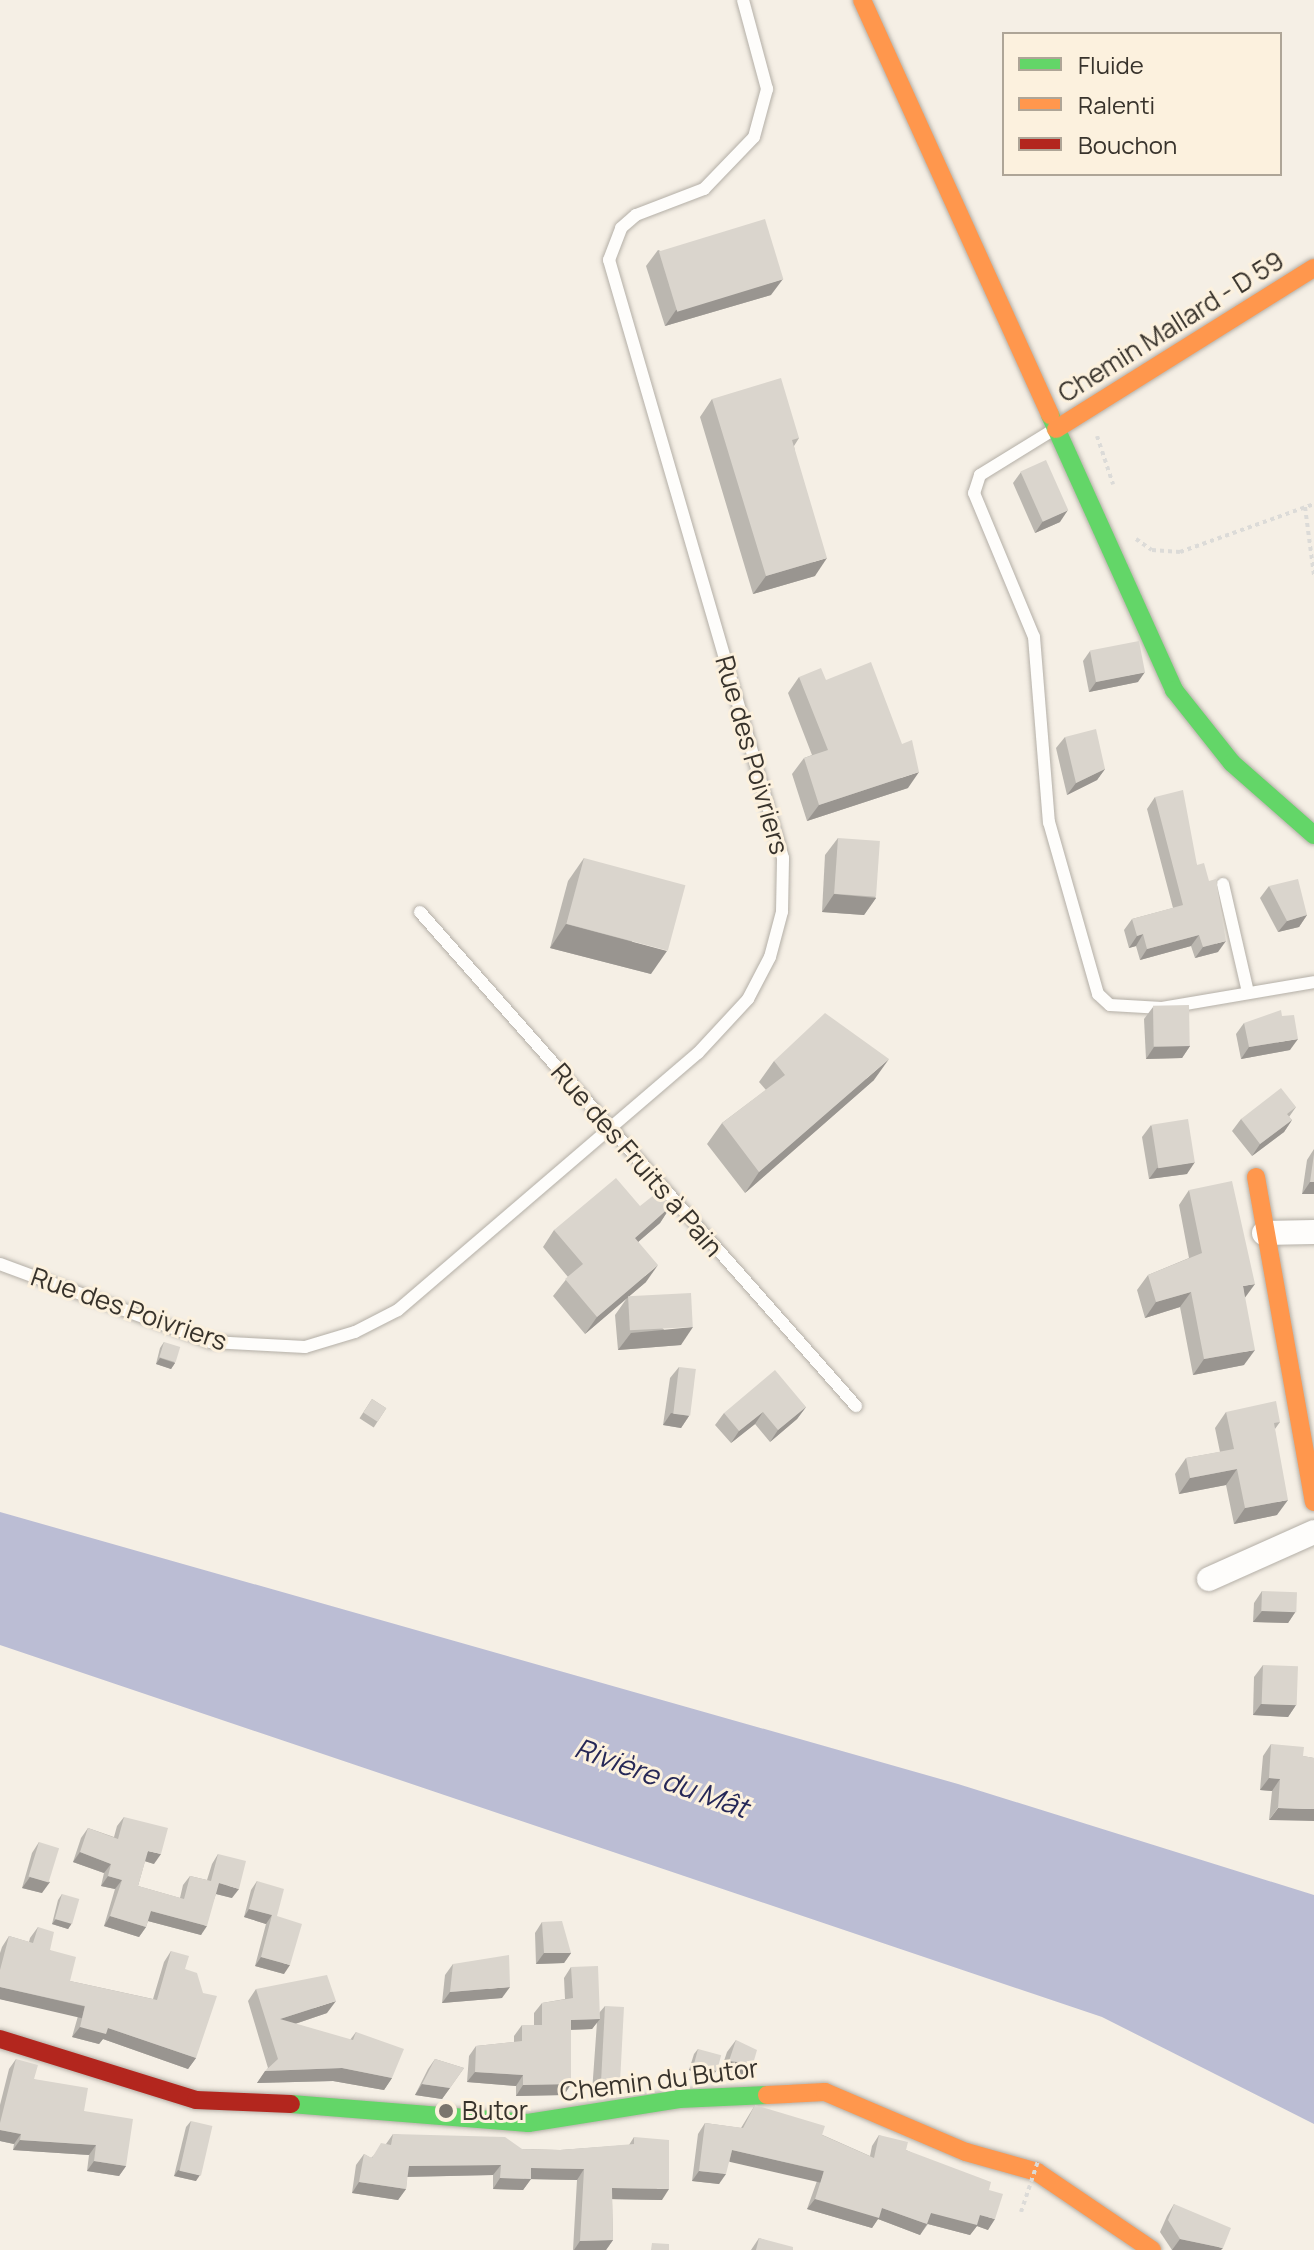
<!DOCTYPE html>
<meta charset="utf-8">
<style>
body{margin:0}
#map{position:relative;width:1314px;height:2250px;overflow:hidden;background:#f5efe5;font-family:Manrope,sans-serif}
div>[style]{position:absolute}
.water>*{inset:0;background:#bbbdd4}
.path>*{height:4px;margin-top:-2px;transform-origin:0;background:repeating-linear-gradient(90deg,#dcdbd8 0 4px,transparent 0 8px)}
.roads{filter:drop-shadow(0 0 2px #b4afa7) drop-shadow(0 0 2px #b4afa7)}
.lane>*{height:12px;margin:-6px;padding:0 6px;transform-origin:6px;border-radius:6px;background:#fefdfb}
.street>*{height:24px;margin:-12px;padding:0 12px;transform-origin:12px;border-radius:12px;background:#fefdfb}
.fast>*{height:18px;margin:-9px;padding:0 9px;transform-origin:9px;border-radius:9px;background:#63d668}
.slow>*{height:18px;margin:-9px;padding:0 9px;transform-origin:9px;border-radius:9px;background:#ff974d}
.jam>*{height:18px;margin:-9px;padding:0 9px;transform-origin:9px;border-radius:9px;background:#b3261e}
.path-bridge>*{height:4px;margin-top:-2px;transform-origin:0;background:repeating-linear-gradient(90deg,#dcdbd8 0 4px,transparent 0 8px)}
.wall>*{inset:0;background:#bbb7b0;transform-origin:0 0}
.shaded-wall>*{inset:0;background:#999590;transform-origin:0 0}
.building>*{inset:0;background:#dad5cd;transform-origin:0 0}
.dots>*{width:22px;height:22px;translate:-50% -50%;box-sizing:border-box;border:4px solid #fcf1de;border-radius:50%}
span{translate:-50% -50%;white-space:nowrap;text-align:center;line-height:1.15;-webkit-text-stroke:6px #fcf1de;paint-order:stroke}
.street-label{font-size:26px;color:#38332c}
.poi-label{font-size:26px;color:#38332c}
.left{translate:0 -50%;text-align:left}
.water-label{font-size:28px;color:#262857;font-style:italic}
.legend{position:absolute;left:1002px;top:32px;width:280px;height:144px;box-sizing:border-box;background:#fcf1de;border:2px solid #aea597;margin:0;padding:10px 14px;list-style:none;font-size:24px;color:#38332c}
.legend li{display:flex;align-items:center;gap:16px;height:40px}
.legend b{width:40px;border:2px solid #aea597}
</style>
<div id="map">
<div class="water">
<div style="clip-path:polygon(0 1512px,958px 1784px,1314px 1895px,1314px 2124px,1102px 2017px,0 1645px)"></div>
</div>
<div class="path">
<div style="left:1097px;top:436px;width:51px;rotate:71.6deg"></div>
<div style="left:1305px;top:507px;width:69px;rotate:82.5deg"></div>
<div style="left:1136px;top:539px;width:19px;rotate:35deg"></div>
<div style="left:1152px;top:550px;width:28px;rotate:4deg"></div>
<div style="left:1180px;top:552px;width:142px;rotate:-19.7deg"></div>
</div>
<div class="roads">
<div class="lane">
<div style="left:1053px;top:430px;width:86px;rotate:148.3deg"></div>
<div style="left:980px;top:475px;width:19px;rotate:108deg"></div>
<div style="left:974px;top:493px;width:156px;rotate:67.4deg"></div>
<div style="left:1034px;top:637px;width:186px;rotate:85.4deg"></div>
<div style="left:1049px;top:822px;width:179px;rotate:74.1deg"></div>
<div style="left:1098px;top:994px;width:16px;rotate:43deg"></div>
<div style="left:1110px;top:1005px;width:52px;rotate:3.3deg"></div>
<div style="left:1162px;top:1008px;width:154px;rotate:-9.7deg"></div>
<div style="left:1223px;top:884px;width:111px;rotate:77deg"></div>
<div style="left:420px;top:912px;width:659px;rotate:48.57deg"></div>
<div style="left:0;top:1264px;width:225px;rotate:20.3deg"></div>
<div style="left:211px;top:1342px;width:94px;rotate:3deg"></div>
<div style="left:305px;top:1347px;width:52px;rotate:-16.7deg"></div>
<div style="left:355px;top:1332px;width:48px;rotate:-27.1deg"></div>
<div style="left:398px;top:1310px;width:395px;rotate:-40.6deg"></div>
<div style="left:698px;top:1053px;width:74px;rotate:-47.2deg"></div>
<div style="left:748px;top:999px;width:47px;rotate:-62.4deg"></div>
<div style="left:770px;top:957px;width:47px;rotate:-75.1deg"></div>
<div style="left:782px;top:912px;width:54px;rotate:-88.9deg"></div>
<div style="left:783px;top:858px;width:623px;rotate:-106.22deg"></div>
<div style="left:609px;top:260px;width:34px;rotate:-69deg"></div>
<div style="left:621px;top:228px;width:20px;rotate:-41deg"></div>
<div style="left:636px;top:215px;width:73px;rotate:-20.9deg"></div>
<div style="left:704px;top:189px;width:72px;rotate:-46.1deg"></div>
<div style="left:754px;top:137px;width:50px;rotate:-74.8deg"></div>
<div style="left:767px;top:89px;width:92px;rotate:-105.1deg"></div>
</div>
<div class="street">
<div style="left:1264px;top:1233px;width:50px;rotate:-1.1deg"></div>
<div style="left:1209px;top:1579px;width:115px;rotate:-24.1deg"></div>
</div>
<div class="fast">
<div style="left:1050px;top:415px;width:302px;rotate:65.7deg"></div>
<div style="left:1174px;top:690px;width:93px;rotate:51.5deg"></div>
<div style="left:1232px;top:763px;width:109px;rotate:41.3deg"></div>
<div style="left:291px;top:2104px;width:238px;rotate:4.6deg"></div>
<div style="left:528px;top:2123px;width:153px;rotate:-9deg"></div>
<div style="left:679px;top:2099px;width:88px;rotate:-2.6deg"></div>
</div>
<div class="slow">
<div style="left:862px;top:0;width:456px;rotate:65.6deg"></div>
<div style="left:1056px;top:429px;width:304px;rotate:-32deg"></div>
<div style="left:1256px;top:1177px;width:330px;rotate:79.9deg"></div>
<div style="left:767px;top:2095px;width:58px;rotate:-3deg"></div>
<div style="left:825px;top:2092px;width:153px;rotate:23.1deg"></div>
<div style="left:966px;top:2152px;width:74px;rotate:15.7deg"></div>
<div style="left:1037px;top:2172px;width:139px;rotate:34.1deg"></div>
</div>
<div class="jam">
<div style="left:0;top:2039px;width:205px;rotate:17.3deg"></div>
<div style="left:196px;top:2100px;width:95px;rotate:2.4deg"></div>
</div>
</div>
<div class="path-bridge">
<div style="left:1021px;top:2212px;width:54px;rotate:-71.6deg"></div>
</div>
<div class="wall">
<div style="clip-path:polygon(658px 250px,771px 295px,665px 326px,646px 266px)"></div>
<div style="clip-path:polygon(712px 399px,799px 438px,794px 446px,815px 576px,753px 594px,700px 417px)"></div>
<div style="clip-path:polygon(1021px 472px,1060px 522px,1035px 533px,1013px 483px)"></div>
<div style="clip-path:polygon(1090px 651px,1138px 682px,1089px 692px,1083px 661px)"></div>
<div style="clip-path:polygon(799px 677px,826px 680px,908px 788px,807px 821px,792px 774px,804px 758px,812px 755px,788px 693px)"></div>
<div style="clip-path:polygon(1065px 737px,1105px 769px,1097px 780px,1067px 795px,1056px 748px)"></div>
<div style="clip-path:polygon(1155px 797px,1197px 865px,1218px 952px,1195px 958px,1191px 946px,1140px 960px,1136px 946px,1129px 948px,1124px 930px,1132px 919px,1173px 908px,1147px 809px)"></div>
<div style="clip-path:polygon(838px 838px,876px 898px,864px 915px,822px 912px,825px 855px)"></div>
<div style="clip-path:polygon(584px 858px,651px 974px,550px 948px,568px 881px)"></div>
<div style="clip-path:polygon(1269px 886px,1307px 915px,1299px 927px,1278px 932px,1260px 898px)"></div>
<div style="clip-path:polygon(1153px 1007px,1190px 1046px,1182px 1058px,1146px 1059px,1144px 1019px)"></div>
<div style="clip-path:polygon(1244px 1023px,1290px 1050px,1241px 1059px,1236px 1034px)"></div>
<div style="clip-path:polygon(774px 1061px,874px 1080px,745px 1193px,707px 1144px,722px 1123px,766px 1090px,759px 1082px)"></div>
<div style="clip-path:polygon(1296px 1107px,1289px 1117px,1292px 1120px,1284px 1132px,1252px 1156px,1232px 1131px,1241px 1119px)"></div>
<div style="clip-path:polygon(1151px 1125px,1187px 1174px,1149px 1179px,1142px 1137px)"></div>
<div style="clip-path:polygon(1314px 1149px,1314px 1194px,1302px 1194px,1307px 1160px)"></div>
<div style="clip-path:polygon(1189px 1190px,1245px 1298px,1244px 1365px,1193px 1375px,1180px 1307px,1145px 1318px,1137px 1290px,1148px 1275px,1189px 1258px,1179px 1205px)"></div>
<div style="clip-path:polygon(640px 1206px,671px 1206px,660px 1223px,638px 1242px,646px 1282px,628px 1297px,681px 1345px,618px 1350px,615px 1315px,627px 1298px,585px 1334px,553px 1296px,568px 1277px,543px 1247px,554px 1230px)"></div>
<div style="clip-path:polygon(164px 1342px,175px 1363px,171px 1369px,156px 1364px,160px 1348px)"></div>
<div style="clip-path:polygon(679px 1367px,689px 1416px,681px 1428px,663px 1425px,670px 1378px)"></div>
<div style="left:372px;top:1399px;width:17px;height:23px;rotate:33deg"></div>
<div style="clip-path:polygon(806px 1407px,797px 1419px,770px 1442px,755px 1424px,731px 1443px,715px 1425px,724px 1413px)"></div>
<div style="clip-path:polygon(1226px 1412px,1280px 1422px,1275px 1429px,1277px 1515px,1234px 1524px,1226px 1485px,1179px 1494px,1175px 1474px,1186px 1458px,1220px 1452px,1215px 1428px)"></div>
<div style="clip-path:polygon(1262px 1591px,1296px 1611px,1288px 1623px,1253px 1622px,1254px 1603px)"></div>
<div style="clip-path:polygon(1263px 1665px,1296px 1705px,1288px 1717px,1253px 1715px,1254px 1677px)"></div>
<div style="clip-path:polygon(1271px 1744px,1303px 1756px,1314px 1758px,1269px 1820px,1272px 1791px,1260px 1790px,1263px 1756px)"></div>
<div style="clip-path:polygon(124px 1817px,154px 1864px,145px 1861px,138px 1886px,180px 1898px,183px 1885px,190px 1876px,207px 1880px,212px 1864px,218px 1854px,232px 1898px,216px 1894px,201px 1935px,148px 1921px,146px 1927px,139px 1937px,104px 1926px,115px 1889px,101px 1886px,104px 1873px,73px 1862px,81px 1838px,88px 1828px,114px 1837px,117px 1826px)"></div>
<div style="clip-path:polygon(39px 1842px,42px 1893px,22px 1888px,32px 1853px)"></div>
<div style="clip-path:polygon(257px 1881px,277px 1916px,284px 1974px,255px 1966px,266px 1924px,244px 1917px,251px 1890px)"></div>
<div style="clip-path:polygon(62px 1894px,72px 1923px,68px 1929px,52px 1924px,58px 1900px)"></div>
<div style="clip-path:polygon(542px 1922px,571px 1953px,564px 1963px,536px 1964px,535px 1933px)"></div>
<div style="clip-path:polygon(38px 1927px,50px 1950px,70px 1981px,153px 1999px,164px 1962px,171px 1951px,185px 1969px,196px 2058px,188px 2069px,103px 2039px,99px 2044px,72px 2037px,78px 2016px,0 1999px,0 1953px,2px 1947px,9px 1936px,29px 1942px,30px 1938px)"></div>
<div style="clip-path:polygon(453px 1964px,502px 1998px,442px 2003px,445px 1975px)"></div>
<div style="clip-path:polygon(571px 1967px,599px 2013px,605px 2006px,618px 2080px,611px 2090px,592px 2092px,597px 2022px,592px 2029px,571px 2030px,571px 2084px,564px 2095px,516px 2096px,516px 2086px,467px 2082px,469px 2056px,476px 2046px,514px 2042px,514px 2036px,522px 2025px,534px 2025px,534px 2013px,542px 2003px,565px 1999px,564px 1978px)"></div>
<div style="clip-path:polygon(256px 1989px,327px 2013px,295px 2024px,350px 2040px,356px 2032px,392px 2078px,384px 2090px,333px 2081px,257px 2083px,268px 2068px,248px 2001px)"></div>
<div style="clip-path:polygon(736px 2040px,745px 2076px,720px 2073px,727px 2052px)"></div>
<div style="clip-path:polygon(698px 2049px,716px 2071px,712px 2077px,689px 2070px,694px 2054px)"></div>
<div style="clip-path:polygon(16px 2059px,34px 2079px,84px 2111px,126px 2166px,119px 2176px,87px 2171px,89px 2155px,13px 2150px,14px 2144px,0 2141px,0 2105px,9px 2069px)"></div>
<div style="clip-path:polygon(435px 2059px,464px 2068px,442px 2099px,415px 2095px,428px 2069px)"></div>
<div style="clip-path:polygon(755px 2105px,870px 2156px,872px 2146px,879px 2135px,906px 2150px,989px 2190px,988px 2230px,977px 2226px,970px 2235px,928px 2224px,920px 2235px,878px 2219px,872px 2228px,807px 2209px,817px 2181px,729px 2161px,719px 2184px,692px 2181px,698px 2134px,705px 2123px,741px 2128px)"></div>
<div style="clip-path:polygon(191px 2121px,196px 2181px,174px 2176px,186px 2127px)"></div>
<div style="clip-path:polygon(393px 2134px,522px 2149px,560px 2150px,629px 2145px,634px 2137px,662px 2200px,612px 2199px,613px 2240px,606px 2250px,573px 2250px,577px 2180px,531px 2179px,523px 2190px,493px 2189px,493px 2175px,407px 2177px,406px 2189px,398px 2200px,352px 2193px,356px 2165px,364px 2154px,371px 2158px,386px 2144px)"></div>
<div style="clip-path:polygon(1174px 2204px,1221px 2250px,1172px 2250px,1160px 2232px,1167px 2216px)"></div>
<div style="clip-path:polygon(759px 2238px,793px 2250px,751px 2250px)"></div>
</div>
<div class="shaded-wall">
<div style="clip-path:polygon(783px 279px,771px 295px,665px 326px,676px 310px)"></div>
<div style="clip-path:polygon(1068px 510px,1060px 522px,1035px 533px,1043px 521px)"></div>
<div style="clip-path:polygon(827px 558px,815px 576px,753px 594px,766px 576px)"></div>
<div style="clip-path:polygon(1145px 672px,1138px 682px,1089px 692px,1096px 682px)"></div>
<div style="clip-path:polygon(1105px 769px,1097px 780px,1067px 795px,1076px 783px)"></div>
<div style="clip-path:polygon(919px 772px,908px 788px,807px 821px,819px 805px)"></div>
<div style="clip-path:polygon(834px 894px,876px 898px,864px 915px,822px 912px)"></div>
<div style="clip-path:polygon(1307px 915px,1299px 927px,1278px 932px,1287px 921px)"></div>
<div style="clip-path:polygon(566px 924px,667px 951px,651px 974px,550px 948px)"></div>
<div style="clip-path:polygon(1143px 934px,1136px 946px,1129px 948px,1137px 936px)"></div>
<div style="clip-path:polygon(1199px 935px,1191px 946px,1140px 960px,1147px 949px)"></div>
<div style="clip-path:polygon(1226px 941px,1218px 952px,1195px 958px,1203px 947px)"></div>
<div style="clip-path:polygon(1298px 1039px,1290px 1050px,1241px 1059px,1249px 1047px)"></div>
<div style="clip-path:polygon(1190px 1046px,1182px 1058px,1146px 1059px,1154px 1047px)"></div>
<div style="clip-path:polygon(889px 1059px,874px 1080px,745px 1193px,759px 1172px)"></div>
<div style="clip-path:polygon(1292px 1120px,1284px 1132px,1252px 1156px,1260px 1144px)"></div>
<div style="clip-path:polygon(1195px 1162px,1187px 1174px,1149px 1179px,1157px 1168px)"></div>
<div style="clip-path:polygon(1310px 1182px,1314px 1182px,1314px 1194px,1302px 1194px)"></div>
<div style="clip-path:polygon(671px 1206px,660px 1223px,623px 1255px,635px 1238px)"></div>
<div style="clip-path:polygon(658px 1265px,646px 1282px,585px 1334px,597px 1317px)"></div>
<div style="clip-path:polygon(1255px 1284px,1244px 1299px,1243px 1286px)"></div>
<div style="clip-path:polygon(1191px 1292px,1180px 1307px,1145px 1318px,1156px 1302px)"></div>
<div style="clip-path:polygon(693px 1327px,681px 1345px,618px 1350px,631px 1333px)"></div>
<div style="clip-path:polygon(1255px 1350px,1244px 1365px,1193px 1375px,1204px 1359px)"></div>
<div style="clip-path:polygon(160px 1358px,175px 1363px,171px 1369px,156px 1364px)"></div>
<div style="clip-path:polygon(806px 1407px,797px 1419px,770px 1442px,778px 1430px)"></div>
<div style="clip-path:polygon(763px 1412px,755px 1424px,731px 1443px,739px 1431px)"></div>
<div style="clip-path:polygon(671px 1413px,689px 1416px,681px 1428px,663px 1425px)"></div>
<div style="clip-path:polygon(1237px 1469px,1226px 1485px,1179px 1494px,1190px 1478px)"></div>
<div style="clip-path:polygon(1288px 1500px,1277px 1515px,1234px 1524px,1245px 1508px)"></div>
<div style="clip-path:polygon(1262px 1611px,1296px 1611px,1288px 1623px,1253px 1622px)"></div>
<div style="clip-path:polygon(1261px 1704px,1296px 1705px,1288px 1717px,1253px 1715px)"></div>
<div style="clip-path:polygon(1269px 1778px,1280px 1779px,1272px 1791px,1260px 1790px)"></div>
<div style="clip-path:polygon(1278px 1808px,1314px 1809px,1314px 1821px,1269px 1820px)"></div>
<div style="clip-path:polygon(148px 1851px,161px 1854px,154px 1864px,141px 1860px)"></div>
<div style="clip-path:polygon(80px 1852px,111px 1864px,104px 1873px,73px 1862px)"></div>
<div style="clip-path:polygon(108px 1876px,122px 1880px,115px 1889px,101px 1886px)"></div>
<div style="clip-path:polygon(30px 1877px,50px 1882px,42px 1893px,22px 1888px)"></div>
<div style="clip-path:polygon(219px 1883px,239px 1889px,232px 1898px,212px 1893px)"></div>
<div style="clip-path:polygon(249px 1909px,272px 1915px,266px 1924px,244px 1917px)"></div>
<div style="clip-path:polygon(151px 1911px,207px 1926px,201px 1935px,144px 1920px)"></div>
<div style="clip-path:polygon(110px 1916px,146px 1927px,139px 1937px,104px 1926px)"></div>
<div style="clip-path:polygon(56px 1919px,72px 1923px,68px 1929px,52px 1924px)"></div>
<div style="clip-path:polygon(544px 1953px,571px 1953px,564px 1963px,536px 1964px)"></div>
<div style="clip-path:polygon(261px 1957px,290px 1965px,284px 1974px,255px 1966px)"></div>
<div style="left:0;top:1987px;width:87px;height:12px;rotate:13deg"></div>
<div style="clip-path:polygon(510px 1987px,502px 1998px,442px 2003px,450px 1992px)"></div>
<div style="clip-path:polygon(336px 2001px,327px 2013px,271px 2032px,280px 2019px)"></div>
<div style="clip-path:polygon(600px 2019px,592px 2029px,563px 2030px,571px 2020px)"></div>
<div style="clip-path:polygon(80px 2027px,108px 2028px,196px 2058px,188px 2069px,103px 2039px,99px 2044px,72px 2037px)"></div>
<div style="clip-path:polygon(729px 2061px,753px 2064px,745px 2076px,720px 2073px)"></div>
<div style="clip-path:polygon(693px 2064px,716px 2071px,712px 2077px,689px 2070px)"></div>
<div style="clip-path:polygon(342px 2068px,392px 2078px,384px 2090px,333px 2081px,257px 2083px,265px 2071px)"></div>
<div style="clip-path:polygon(475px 2072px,523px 2075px,516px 2086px,467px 2082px)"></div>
<div style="clip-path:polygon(618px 2080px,611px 2090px,592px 2092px,599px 2082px)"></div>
<div style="clip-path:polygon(422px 2084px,450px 2088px,442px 2099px,415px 2095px)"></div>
<div style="clip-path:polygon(571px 2084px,564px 2095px,516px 2096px,523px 2085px)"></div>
<div style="clip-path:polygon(0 2130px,21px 2134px,14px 2144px,0 2141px)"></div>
<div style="clip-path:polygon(20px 2140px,96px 2145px,89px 2155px,13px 2150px)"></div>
<div style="left:732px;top:2150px;width:94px;height:12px;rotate:13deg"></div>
<div style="clip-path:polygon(94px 2161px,126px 2166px,119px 2176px,87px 2171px)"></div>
<div style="clip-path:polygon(501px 2165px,493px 2175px,401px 2177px,409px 2166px)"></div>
<div style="clip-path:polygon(531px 2168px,584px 2169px,577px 2180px,524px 2179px)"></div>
<div style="clip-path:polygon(178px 2170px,200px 2175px,196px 2181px,174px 2176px)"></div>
<div style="clip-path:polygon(699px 2171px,726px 2174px,719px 2184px,692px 2181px)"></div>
<div style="clip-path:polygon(500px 2178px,531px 2179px,523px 2190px,493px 2189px)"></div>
<div style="clip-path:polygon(359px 2182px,406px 2189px,398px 2200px,352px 2193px)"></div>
<div style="clip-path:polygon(612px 2188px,669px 2189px,662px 2200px,604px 2199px)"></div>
<div style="clip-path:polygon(815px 2199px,882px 2208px,927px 2224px,920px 2235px,878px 2219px,872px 2228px,807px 2209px)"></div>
<div style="clip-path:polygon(931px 2213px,980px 2215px,995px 2219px,988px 2230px,977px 2226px,970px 2235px,924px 2223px)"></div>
<div style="clip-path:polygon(1180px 2239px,1223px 2248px,1221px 2250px,1172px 2250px)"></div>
<div style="clip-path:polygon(613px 2240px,606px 2250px,574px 2250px,580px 2241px)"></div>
</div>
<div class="building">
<div style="left:765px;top:219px;width:63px;height:111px;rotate:73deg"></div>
<div style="clip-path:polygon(781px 378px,799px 438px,792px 440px,827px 558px,766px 576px,712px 399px)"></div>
<div style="left:1046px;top:460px;width:55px;height:28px;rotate:66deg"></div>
<div style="left:1139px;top:641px;width:32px;height:50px;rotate:79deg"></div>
<div style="clip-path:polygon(871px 662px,902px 744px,912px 740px,919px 772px,819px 805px,804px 758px,828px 750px,799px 677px,821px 668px,826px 680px)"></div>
<div style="clip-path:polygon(1096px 729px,1105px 769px,1076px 783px,1065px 737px)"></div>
<div style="clip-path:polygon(1183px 790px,1197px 865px,1204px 863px,1209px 881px,1216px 879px,1226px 941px,1203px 947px,1199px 935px,1147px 949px,1143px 934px,1137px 936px,1132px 919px,1183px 905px,1155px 797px)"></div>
<div style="left:838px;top:838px;width:42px;height:56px;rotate:4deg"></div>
<div style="left:584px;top:858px;width:105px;height:68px;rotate:15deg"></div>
<div style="clip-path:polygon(1298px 879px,1307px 915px,1287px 921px,1269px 886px)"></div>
<div style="left:1189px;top:1005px;width:41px;height:36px;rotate:89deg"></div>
<div style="clip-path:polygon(1281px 1010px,1282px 1016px,1294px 1015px,1298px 1039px,1249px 1047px,1244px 1023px)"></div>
<div style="clip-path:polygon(825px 1013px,889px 1059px,759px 1172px,722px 1123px,785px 1075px,774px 1061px)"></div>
<div style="clip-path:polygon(1281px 1088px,1296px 1107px,1287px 1114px,1292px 1120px,1260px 1144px,1241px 1119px)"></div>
<div style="left:1188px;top:1119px;width:44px;height:37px;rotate:81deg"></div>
<div style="clip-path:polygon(1314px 1154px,1314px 1182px,1310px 1182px)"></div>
<div style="clip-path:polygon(616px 1178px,640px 1206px,659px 1191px,671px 1206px,635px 1238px,658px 1265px,597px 1317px,565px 1279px,583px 1264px,554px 1230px)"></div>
<div style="clip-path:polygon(1232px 1181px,1255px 1284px,1243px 1286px,1255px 1350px,1204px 1359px,1191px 1292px,1156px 1302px,1148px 1275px,1202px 1253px,1189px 1190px)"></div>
<div style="left:691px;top:1293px;width:34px;height:63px;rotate:87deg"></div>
<div style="left:164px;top:1342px;width:17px;height:16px;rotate:17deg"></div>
<div style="left:679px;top:1367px;width:17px;height:47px;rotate:7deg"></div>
<div style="clip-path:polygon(775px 1370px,806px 1407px,778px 1430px,763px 1412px,739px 1431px,724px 1413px)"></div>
<div style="left:372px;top:1399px;width:17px;height:16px;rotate:33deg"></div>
<div style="clip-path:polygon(1276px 1401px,1280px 1422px,1274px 1423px,1288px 1500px,1245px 1508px,1237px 1469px,1190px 1478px,1186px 1458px,1234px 1449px,1226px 1412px)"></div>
<div style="left:1262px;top:1591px;width:35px;height:20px;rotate:2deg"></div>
<div style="left:1263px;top:1665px;width:35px;height:39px;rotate:2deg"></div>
<div style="clip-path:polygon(1271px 1744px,1304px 1747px,1303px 1756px,1314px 1758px,1314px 1809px,1278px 1808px,1280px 1779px,1269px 1778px)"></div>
<div style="clip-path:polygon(124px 1817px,168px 1828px,161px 1854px,148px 1851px,138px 1886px,184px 1899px,190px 1876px,211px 1881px,218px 1854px,246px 1861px,239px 1889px,219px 1883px,207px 1926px,151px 1911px,146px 1927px,110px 1916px,122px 1880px,108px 1876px,111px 1864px,80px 1852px,88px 1828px,118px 1839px)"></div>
<div style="left:39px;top:1842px;width:21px;height:36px;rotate:17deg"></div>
<div style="clip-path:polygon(257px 1881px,284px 1889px,277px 1916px,302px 1924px,290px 1965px,261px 1957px,272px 1915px,249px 1909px)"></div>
<div style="left:62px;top:1894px;width:18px;height:26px;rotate:16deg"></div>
<div style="clip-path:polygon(562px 1921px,571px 1953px,544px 1953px,542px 1922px)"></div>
<div style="clip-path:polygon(38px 1927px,54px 1932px,50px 1950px,76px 1957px,70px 1981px,157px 2000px,171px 1951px,189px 1956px,185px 1969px,197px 1973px,203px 1993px,217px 1996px,196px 2058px,108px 2028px,106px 2034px,80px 2027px,85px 2006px,0 1987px,0 1970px,9px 1936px,33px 1943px)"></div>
<div style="clip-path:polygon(509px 1955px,510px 1987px,450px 1992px,453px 1964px)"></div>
<div style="clip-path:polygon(598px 1966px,600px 2019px,571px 2020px,571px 2084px,523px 2085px,523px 2075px,475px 2072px,476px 2046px,522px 2041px,522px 2025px,542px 2025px,542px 2003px,573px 1998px,571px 1967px)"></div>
<div style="clip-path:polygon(327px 1975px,336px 2001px,280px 2019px,353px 2040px,356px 2032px,404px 2049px,392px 2078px,342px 2068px,265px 2071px,278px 2059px,256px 1989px)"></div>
<div style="left:605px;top:2006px;width:19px;height:76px;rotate:3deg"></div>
<div style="clip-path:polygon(736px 2040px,757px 2050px,753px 2064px,729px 2061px)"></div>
<div style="left:698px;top:2049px;width:24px;height:16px;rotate:15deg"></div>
<div style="clip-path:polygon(16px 2059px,38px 2065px,34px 2079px,88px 2088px,84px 2111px,133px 2119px,126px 2166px,94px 2161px,96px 2145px,20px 2140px,21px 2134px,0 2130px,0 2123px)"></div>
<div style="clip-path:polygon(435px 2059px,464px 2068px,450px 2088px,422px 2084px)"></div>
<div style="clip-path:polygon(755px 2105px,825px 2126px,822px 2135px,874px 2158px,879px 2135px,908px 2142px,906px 2150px,991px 2182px,989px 2190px,1003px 2194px,995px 2219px,980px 2215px,977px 2225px,931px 2213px,927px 2224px,882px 2208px,879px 2218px,815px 2199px,824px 2171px,732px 2150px,726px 2174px,699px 2171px,705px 2123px,743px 2128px)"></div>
<div style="left:191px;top:2121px;width:22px;height:51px;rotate:13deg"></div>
<div style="clip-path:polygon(393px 2134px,505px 2137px,522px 2149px,560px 2150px,634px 2144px,634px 2137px,669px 2140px,669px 2189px,612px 2188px,613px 2240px,580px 2241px,584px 2169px,531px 2168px,531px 2179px,500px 2178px,501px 2165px,409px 2166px,406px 2189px,359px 2182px,364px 2154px,372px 2158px,381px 2143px,391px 2145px)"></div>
<div style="clip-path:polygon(1174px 2204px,1231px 2228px,1223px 2248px,1180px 2239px,1168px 2220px)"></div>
<div style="clip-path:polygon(759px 2238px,793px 2247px,793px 2250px,756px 2250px)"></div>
<div style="clip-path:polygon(652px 2243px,669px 2244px,669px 2250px,651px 2250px)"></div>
</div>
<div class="dots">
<div style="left:446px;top:2111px;background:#7a756d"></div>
</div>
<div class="street-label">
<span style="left:1171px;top:327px;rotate:-32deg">Chemin Mallard - D 59</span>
<span style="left:752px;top:755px;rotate:74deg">Rue des Poivriers</span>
<span style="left:637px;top:1160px;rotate:49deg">Rue des Fruits à Pain</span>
<span style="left:129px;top:1309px;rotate:19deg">Rue des Poivriers</span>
<span style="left:659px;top:2080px;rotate:-7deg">Chemin du Butor</span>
</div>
<div class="poi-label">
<span class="left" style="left:462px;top:2111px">Butor</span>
</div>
<div class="water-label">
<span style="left:662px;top:1777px;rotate:20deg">Rivière du Mât</span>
</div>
<ul class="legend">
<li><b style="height:10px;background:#63d668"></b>Fluide</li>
<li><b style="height:10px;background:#ff974d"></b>Ralenti</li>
<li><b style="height:10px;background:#b3261e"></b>Bouchon</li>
</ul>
</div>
